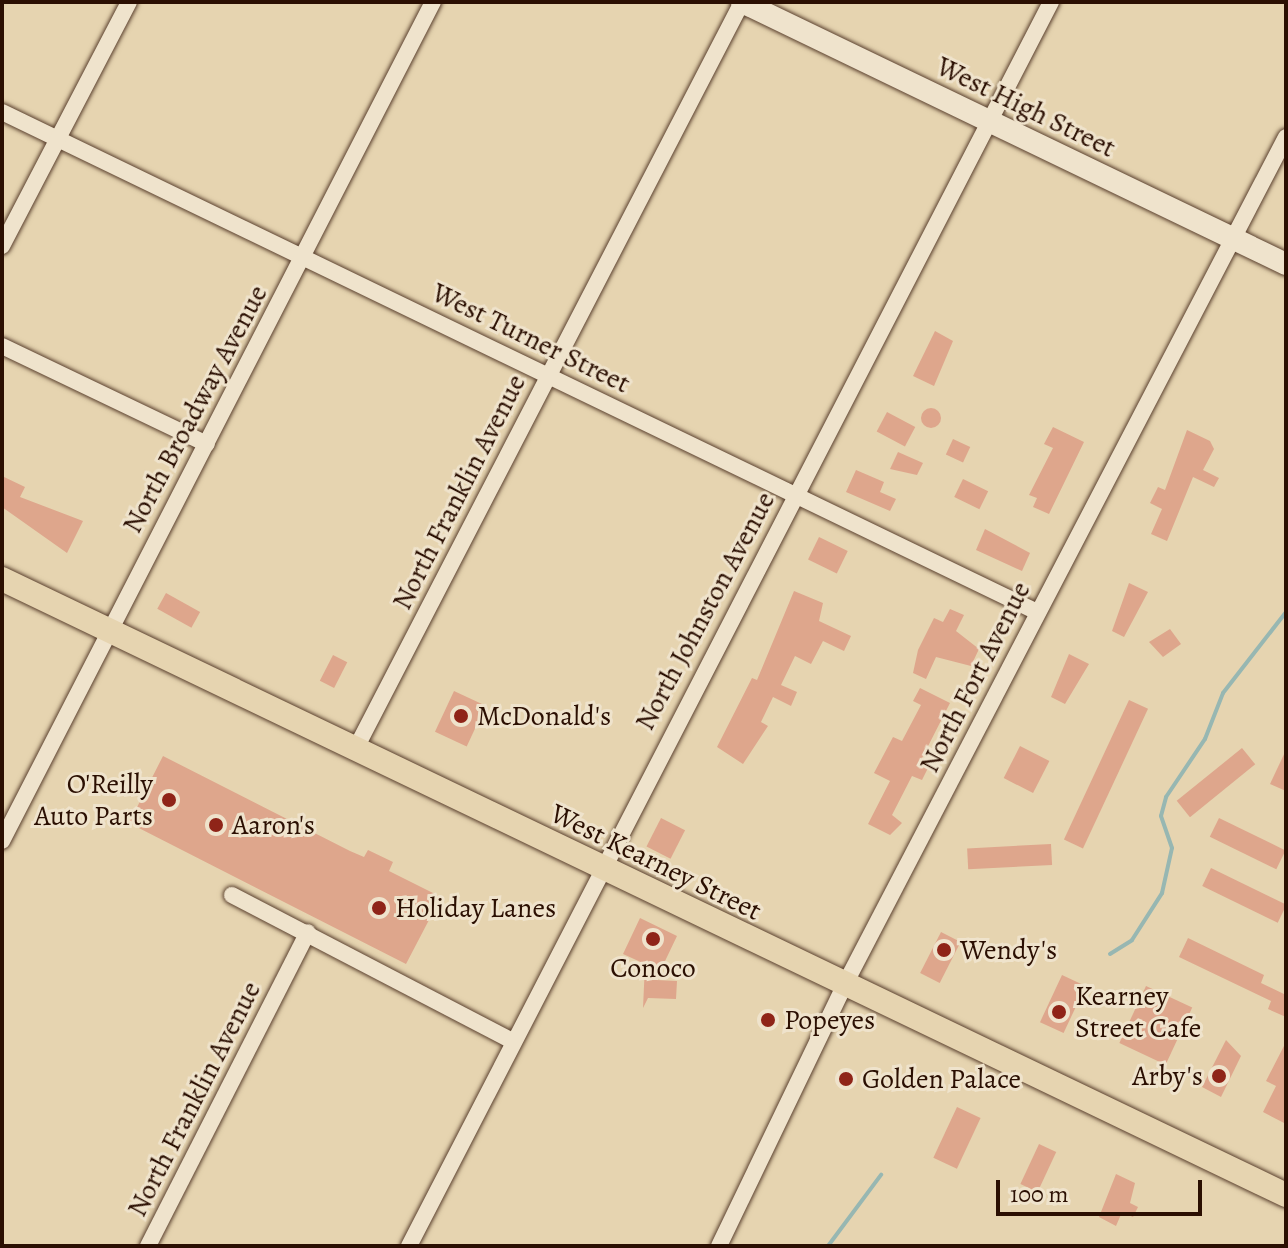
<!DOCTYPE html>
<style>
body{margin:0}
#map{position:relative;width:1288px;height:1248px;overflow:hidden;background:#e6d4b0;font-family:Alegreya,serif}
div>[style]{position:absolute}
.stream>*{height:4px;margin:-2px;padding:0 2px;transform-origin:2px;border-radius:2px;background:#97b7b2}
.building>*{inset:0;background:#dea68c;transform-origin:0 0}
.round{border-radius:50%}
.roads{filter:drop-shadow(0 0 2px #5a402e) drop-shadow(0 0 2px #5a402e)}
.street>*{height:16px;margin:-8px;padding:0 8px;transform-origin:8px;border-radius:8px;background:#efe3cc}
.secondary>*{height:22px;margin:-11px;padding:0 11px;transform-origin:11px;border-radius:11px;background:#efe3cc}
.primary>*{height:24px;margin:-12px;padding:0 12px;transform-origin:12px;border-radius:12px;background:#e6d4b0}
.dots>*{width:22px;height:22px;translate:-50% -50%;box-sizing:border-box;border:4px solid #efe3cc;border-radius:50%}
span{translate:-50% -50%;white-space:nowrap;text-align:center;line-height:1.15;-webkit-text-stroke:6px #efe3cc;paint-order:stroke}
.street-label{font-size:28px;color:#2b0f02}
.poi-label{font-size:28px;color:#2b0f02}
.left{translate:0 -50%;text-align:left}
.right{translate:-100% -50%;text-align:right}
.frame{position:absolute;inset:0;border:4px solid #2b0f02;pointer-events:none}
.scale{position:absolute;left:996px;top:1180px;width:206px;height:36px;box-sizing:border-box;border:4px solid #2b0f02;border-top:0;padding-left:10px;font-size:24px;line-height:28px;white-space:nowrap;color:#2b0f02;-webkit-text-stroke:6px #efe3cc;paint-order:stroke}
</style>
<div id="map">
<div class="stream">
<div style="left:1110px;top:954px;width:26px;rotate:-32deg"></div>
<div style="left:1132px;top:940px;width:56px;rotate:-57.4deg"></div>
<div style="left:1162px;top:893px;width:46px;rotate:-77.5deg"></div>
<div style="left:1172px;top:848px;width:34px;rotate:-109deg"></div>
<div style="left:1161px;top:816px;width:20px;rotate:-75deg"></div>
<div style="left:1166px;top:797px;width:70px;rotate:-56.1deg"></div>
<div style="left:1205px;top:739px;width:49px;rotate:-68.6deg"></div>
<div style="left:1223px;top:693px;width:103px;rotate:-52.1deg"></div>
<div style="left:828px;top:1246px;width:89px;rotate:-53.3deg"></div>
</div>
<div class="building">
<div style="clip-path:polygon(935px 331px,953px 341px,934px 386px,913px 376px)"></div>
<div class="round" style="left:921px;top:408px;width:20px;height:20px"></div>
<div style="left:887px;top:412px;width:32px;height:22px;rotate:28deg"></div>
<div style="clip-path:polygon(1053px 427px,1084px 442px,1049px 514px,1033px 507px,1037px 498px,1029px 495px,1053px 448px,1044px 444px)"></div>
<div style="clip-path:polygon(1187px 430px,1210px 441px,1214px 449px,1203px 470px,1219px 478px,1214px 487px,1193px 477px,1167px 541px,1151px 534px,1162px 509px,1150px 503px,1158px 487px,1165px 490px)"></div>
<div style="left:953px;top:439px;width:19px;height:17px;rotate:25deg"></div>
<div style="clip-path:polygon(898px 452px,923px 463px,917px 475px,890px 469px)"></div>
<div style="clip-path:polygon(856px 470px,884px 482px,880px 492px,896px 499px,890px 511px,846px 492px)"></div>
<div style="clip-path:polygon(2px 476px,25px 487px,20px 497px,83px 521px,67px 553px,2px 507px)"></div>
<div style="left:963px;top:479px;width:28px;height:20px;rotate:26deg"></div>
<div style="clip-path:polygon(985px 529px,1030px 553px,1022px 571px,976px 550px)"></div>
<div style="left:819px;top:537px;width:32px;height:25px;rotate:26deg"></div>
<div style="clip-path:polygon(1129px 583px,1148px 592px,1124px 637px,1112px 631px)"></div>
<div style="clip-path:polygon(794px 591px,823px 603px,819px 621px,851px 636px,844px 651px,823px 641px,811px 664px,795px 656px,781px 685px,797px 692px,791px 706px,773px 697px,761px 722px,768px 726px,743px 764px,717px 747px,752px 678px,757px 680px)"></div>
<div style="left:166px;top:593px;width:39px;height:18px;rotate:29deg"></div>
<div style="clip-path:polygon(950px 609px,964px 615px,956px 631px,979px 649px,971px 666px,936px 657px,926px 679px,913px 673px,918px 650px,934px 618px,943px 622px)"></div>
<div style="clip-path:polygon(1170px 629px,1181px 644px,1163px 657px,1149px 642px)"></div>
<div style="clip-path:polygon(1069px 654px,1089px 664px,1065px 704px,1051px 697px)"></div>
<div style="left:333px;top:655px;width:16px;height:29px;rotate:27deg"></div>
<div style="clip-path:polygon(920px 688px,950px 703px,922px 758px,930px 764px,922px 780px,912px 776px,892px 815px,902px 823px,890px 835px,868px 824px,890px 781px,874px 773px,893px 737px,902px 741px,921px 705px,913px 701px)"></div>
<div style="left:454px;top:691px;width:35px;height:45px;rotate:25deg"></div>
<div style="left:1129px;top:700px;width:21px;height:154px;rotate:25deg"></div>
<div style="left:1020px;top:746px;width:33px;height:36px;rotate:27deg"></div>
<div style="left:1242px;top:748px;width:21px;height:84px;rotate:51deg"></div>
<div style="clip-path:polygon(1286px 750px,1286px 791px,1270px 784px)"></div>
<div style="clip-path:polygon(163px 756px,350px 851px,364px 857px,368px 850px,393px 862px,389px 871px,441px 897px,406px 964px,129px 823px)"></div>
<div style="left:661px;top:818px;width:27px;height:32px;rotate:27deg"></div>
<div style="left:1219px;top:818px;width:74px;height:21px;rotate:26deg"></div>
<div style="left:1051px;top:844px;width:21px;height:84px;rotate:87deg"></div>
<div style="left:1211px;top:868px;width:84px;height:20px;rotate:26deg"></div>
<div style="clip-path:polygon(640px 918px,677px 936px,656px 980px,677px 981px,676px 999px,648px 998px,643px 1008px,645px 964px,623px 954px)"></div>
<div style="left:941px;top:932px;width:22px;height:46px;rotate:27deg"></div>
<div style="clip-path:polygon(1188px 938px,1264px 975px,1261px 983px,1286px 995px,1286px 1017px,1268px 1009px,1271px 1001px,1179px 957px)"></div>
<div style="left:1062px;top:975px;width:26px;height:52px;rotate:25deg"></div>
<div style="left:1146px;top:986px;width:51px;height:63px;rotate:25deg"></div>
<div style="clip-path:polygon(1226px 1040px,1241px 1056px,1221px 1097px,1202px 1087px)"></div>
<div style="clip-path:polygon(1286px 1042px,1286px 1124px,1263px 1112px,1276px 1086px,1266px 1081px)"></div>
<div style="left:957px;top:1107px;width:26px;height:56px;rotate:25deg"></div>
<div style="left:1039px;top:1144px;width:19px;height:44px;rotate:25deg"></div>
<div style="clip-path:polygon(1116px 1174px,1135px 1183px,1130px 1203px,1138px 1207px,1133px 1217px,1122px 1212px,1116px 1226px,1099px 1217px)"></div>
</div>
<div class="roads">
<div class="street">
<div style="left:2px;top:112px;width:1149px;rotate:25.78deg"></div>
<div style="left:2px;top:246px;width:275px;rotate:-62.5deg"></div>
<div style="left:2px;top:346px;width:227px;rotate:25.6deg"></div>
<div style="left:355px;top:750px;width:842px;rotate:-62.64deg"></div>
<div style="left:2px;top:841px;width:943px;rotate:-62.81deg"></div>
<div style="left:232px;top:895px;width:317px;rotate:27.5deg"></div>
<div style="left:148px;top:1246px;width:352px;rotate:-63deg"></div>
<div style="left:409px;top:1246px;width:1400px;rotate:-62.7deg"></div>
<div style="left:719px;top:1246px;width:288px;rotate:-64.3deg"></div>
<div style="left:844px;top:986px;width:957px;rotate:-62.5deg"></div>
</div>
<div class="secondary">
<div style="left:742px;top:2px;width:604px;rotate:25.72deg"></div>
</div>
<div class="primary">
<div style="left:2px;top:579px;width:1424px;rotate:25.63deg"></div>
</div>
</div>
<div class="dots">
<div style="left:461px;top:716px;background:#8f2418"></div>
<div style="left:169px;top:800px;background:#8f2418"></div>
<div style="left:216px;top:825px;background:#8f2418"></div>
<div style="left:379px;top:908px;background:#8f2418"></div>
<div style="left:653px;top:939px;background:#8f2418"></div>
<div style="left:944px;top:950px;background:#8f2418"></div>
<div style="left:1059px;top:1012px;background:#8f2418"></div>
<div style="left:768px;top:1020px;background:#8f2418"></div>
<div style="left:1219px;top:1076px;background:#8f2418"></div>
<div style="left:846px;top:1079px;background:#8f2418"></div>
</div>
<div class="street-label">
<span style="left:1026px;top:107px;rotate:26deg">West High Street</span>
<span style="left:531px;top:338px;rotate:26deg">West Turner Street</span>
<span style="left:195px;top:409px;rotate:-62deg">North Broadway Avenue</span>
<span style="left:459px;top:492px;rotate:-63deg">North Franklin Avenue</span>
<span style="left:705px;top:611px;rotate:-62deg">North Johnston Avenue</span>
<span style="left:975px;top:677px;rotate:-63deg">North Fort Avenue</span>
<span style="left:656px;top:862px;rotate:26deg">West Kearney Street</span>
<span style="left:194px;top:1099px;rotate:-63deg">North Franklin Avenue</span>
</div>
<div class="poi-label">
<span class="left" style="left:477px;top:716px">McDonald's</span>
<span class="right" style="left:153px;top:800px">O'Reilly<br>Auto Parts</span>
<span class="left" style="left:232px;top:825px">Aaron's</span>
<span class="left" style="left:395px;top:908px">Holiday Lanes</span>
<span class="left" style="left:960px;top:950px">Wendy's</span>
<span style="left:653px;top:968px">Conoco</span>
<span class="left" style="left:1075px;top:1012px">Kearney<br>Street Cafe</span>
<span class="left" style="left:784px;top:1020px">Popeyes</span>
<span class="right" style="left:1203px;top:1076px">Arby's</span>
<span class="left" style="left:862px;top:1079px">Golden Palace</span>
</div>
<div class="frame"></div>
<div class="scale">100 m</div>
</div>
